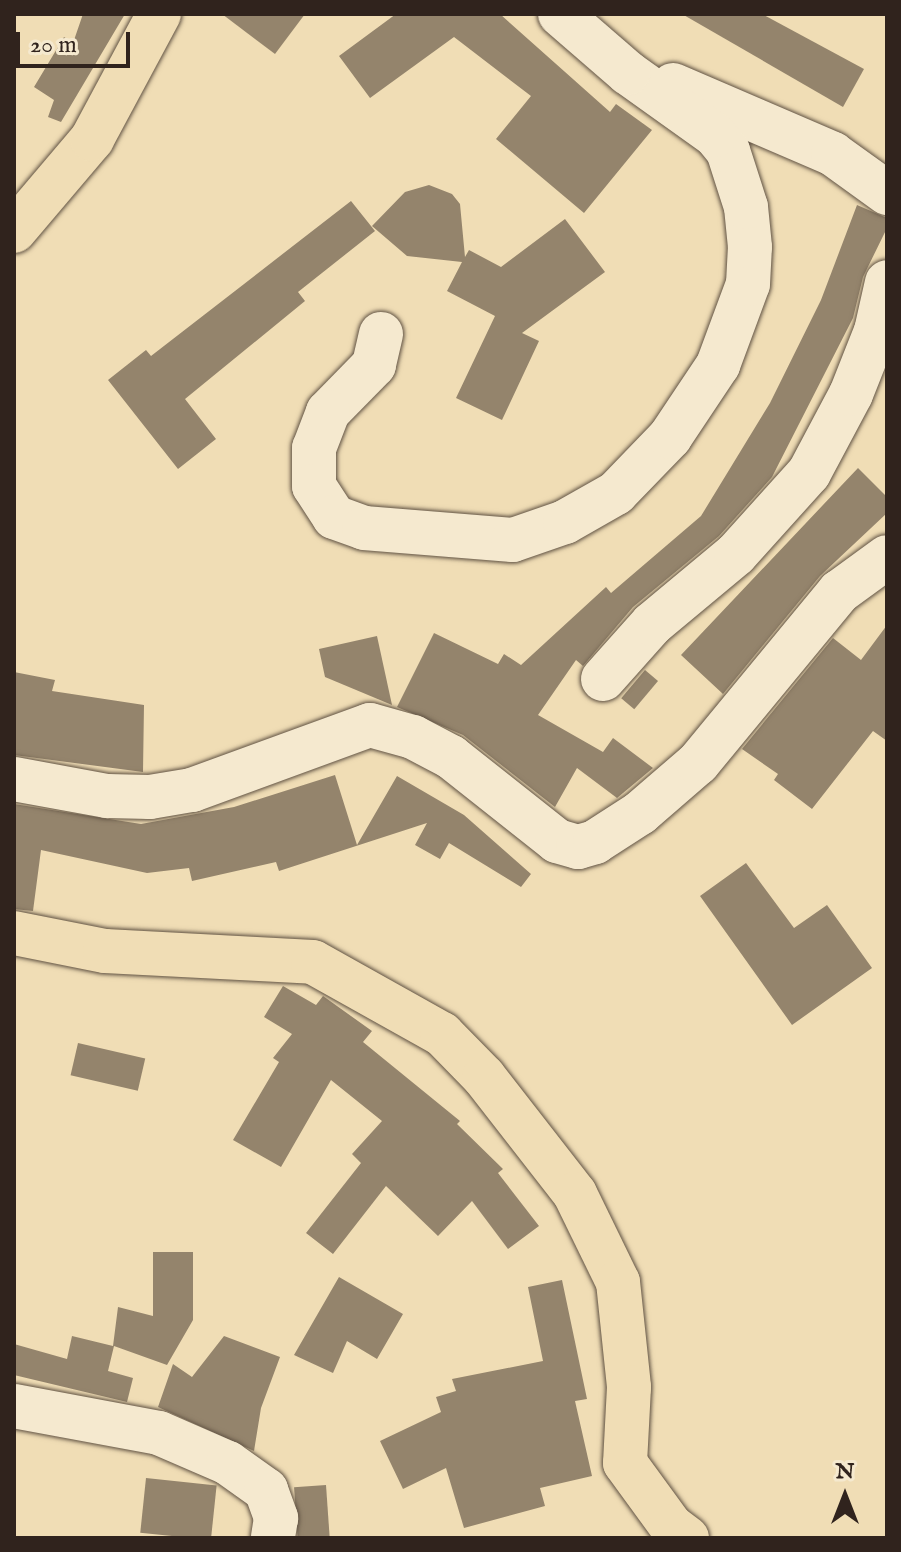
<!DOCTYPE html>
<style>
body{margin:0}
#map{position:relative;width:901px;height:1552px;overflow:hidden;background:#f0ddb5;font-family:"IM FELL English",serif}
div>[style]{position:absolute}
.building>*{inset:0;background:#94846c;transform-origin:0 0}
.roads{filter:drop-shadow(0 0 2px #605243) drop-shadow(0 0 2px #605243)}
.minor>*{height:44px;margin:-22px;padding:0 22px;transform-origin:22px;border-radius:22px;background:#f5e9cf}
.major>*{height:44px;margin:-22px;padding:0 22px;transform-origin:22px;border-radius:22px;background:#f0ddb5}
span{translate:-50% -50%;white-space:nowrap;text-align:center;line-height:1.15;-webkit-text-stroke:8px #f5e9cf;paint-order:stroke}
.frame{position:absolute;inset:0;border:16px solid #30231d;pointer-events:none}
.north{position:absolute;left:805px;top:1456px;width:80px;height:80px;-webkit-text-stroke:6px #f5e9cf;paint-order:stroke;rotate:0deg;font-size:22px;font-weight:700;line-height:32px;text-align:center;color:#30231d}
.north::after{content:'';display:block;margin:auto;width:28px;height:36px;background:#30231d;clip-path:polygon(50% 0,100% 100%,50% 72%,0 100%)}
.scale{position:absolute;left:16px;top:32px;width:114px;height:36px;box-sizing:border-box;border:4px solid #30231d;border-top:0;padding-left:10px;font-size:24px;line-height:28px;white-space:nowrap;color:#30231d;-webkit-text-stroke:6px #f5e9cf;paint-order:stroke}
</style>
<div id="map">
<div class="building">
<div style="clip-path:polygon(83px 14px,125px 14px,61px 122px,48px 117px,54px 100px,34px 87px,64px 37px,73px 43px)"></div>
<div style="clip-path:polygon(222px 14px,305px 14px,275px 54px)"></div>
<div style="clip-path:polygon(396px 14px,500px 14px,610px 112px,616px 104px,652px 130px,584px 213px,496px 139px,531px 96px,454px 37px,370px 98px,339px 56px)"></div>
<div style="clip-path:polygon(682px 14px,762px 14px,864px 69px,843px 107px)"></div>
<div style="clip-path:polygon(429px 185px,452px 194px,460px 204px,465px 257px,469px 250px,501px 267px,565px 219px,605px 272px,522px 333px,539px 341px,502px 420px,456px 398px,495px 316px,447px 291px,462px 262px,407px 256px,372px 226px,405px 192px)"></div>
<div style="clip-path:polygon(351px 201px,375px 231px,298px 292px,305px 301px,185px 399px,216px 439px,178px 469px,108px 380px,146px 350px,151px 356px)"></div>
<div style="clip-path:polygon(857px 205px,887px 218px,887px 228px,863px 277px,853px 318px,772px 477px,719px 536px,633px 607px,583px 666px,576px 660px,538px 715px,603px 752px,613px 738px,653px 768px,617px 798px,577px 768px,555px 807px,463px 735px,397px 707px,434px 633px,498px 664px,504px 654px,521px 665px,606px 587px,611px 593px,701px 516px,770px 403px,821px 300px)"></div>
<div style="clip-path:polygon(858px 468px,887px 497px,887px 513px,820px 576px,723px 694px,681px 655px)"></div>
<div style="clip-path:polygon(887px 625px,887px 741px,873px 731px,812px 809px,774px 780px,778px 774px,742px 749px,833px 638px,861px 660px)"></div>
<div style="clip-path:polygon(377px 636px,392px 705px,325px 677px,319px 649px)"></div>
<div style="left:645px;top:670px;width:17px;height:37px;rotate:40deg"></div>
<div style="clip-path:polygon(14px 672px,55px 680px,52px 691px,144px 705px,143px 772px,14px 755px)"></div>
<div style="clip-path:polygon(335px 775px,357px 845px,397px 776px,464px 815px,531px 874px,521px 887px,449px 843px,440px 859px,415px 845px,427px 823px,279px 871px,276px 862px,192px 881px,189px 868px,147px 873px,41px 850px,33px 911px,14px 909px,14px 804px,141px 824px,234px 807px)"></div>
<div style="clip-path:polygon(746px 863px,794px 928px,827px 905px,872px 968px,792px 1025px,700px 896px)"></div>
<div style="clip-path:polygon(283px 986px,316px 1005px,323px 996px,372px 1031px,363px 1042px,460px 1121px,457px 1124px,503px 1169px,498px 1173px,539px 1226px,508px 1249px,472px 1201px,438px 1236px,386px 1186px,333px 1254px,306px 1233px,361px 1163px,352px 1154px,382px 1121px,331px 1080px,281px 1167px,233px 1140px,279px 1062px,273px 1058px,292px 1034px,264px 1017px)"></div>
<div style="left:78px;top:1043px;width:69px;height:33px;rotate:13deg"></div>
<div style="clip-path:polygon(153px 1252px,193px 1252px,193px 1320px,167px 1365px,114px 1346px,108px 1371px,133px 1378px,127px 1402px,14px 1375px,14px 1344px,67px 1359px,72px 1336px,113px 1346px,118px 1307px,153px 1316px)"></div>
<div style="clip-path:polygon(339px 1277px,403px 1314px,377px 1359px,347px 1341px,333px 1373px,294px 1355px)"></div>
<div style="clip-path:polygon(562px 1280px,587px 1399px,575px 1401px,592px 1476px,540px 1488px,545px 1506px,464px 1528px,446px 1468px,403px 1489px,380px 1441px,441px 1412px,436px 1397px,456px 1391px,452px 1379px,543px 1361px,528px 1287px)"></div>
<div style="clip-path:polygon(224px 1336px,280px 1357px,261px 1408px,254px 1451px,158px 1407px,173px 1364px,192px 1377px)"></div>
<div style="left:146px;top:1478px;width:71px;height:55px;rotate:6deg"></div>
<div style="left:326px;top:1485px;width:53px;height:32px;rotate:86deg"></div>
</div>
<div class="roads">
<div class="minor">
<div style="left:673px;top:85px;width:174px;rotate:23.3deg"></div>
<div style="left:833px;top:154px;width:67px;rotate:35.8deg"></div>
<div style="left:381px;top:334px;width:32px;rotate:103deg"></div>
<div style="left:374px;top:365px;width:66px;rotate:134.4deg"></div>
<div style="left:328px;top:412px;width:39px;rotate:111deg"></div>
<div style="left:314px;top:448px;width:38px;rotate:90deg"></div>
<div style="left:314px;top:486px;width:37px;rotate:57deg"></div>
<div style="left:334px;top:517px;width:32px;rotate:20deg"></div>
<div style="left:364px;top:528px;width:149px;rotate:4.6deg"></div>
<div style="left:513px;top:540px;width:55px;rotate:-19.1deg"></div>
<div style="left:565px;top:522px;width:59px;rotate:-29.6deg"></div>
<div style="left:616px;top:493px;width:78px;rotate:-46deg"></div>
<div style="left:670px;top:437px;width:87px;rotate:-56.3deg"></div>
<div style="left:718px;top:365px;width:86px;rotate:-69.7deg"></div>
<div style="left:748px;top:284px;width:37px;rotate:-87deg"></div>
<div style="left:750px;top:247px;width:40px;rotate:-95.7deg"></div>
<div style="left:746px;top:207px;width:59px;rotate:-107.8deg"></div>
<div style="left:728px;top:151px;width:21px;rotate:-129deg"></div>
<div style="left:715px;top:135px;width:107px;rotate:-144.5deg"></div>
<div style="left:628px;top:73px;width:90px;rotate:-139.1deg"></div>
<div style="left:603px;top:679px;width:74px;rotate:-48.3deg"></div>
<div style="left:652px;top:624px;width:109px;rotate:-39.8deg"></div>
<div style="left:736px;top:554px;width:109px;rotate:-48deg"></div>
<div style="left:809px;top:473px;width:89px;rotate:-62deg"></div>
<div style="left:851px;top:394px;width:68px;rotate:-68.4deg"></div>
<div style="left:876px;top:331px;width:50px;rotate:-77.3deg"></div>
<div style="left:14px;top:779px;width:95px;rotate:10.4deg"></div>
<div style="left:107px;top:796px;width:43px;rotate:1.3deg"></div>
<div style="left:150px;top:797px;width:43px;rotate:-9.5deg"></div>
<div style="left:192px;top:790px;width:189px;rotate:-20.1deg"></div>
<div style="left:370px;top:725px;width:45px;rotate:15.6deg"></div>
<div style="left:413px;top:737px;width:43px;rotate:27.8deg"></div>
<div style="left:451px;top:757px;width:135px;rotate:38.4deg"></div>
<div style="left:557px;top:841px;width:22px;rotate:16deg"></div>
<div style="left:578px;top:847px;width:18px;rotate:-16deg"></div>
<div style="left:595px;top:842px;width:54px;rotate:-32.8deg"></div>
<div style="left:640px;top:813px;width:77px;rotate:-40.8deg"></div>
<div style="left:698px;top:763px;width:222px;rotate:-50.5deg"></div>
<div style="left:839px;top:592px;width:59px;rotate:-36.1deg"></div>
<div style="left:14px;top:1406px;width:147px;rotate:10.5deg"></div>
<div style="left:159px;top:1433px;width:75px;rotate:23.5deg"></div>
<div style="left:228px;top:1463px;width:47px;rotate:35.4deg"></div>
<div style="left:266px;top:1490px;width:30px;rotate:70deg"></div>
<div style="left:276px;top:1518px;width:20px;rotate:99deg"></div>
</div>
<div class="major">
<div style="left:14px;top:231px;width:121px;rotate:-49.7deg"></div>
<div style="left:92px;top:139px;width:142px;rotate:-61.8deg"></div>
<div style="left:14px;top:933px;width:93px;rotate:11.2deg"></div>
<div style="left:105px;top:951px;width:208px;rotate:3deg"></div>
<div style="left:313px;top:962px;width:148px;rotate:29.2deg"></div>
<div style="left:442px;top:1034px;width:60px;rotate:45.7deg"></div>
<div style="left:484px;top:1077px;width:148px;rotate:52.1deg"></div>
<div style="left:575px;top:1194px;width:98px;rotate:64deg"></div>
<div style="left:618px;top:1282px;width:106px;rotate:84deg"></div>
<div style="left:629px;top:1387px;width:76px;rotate:93deg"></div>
<div style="left:625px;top:1463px;width:78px;rotate:53.9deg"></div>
<div style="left:671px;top:1526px;width:20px;rotate:37deg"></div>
</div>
</div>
<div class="frame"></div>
<div class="north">N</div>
<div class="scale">20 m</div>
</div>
